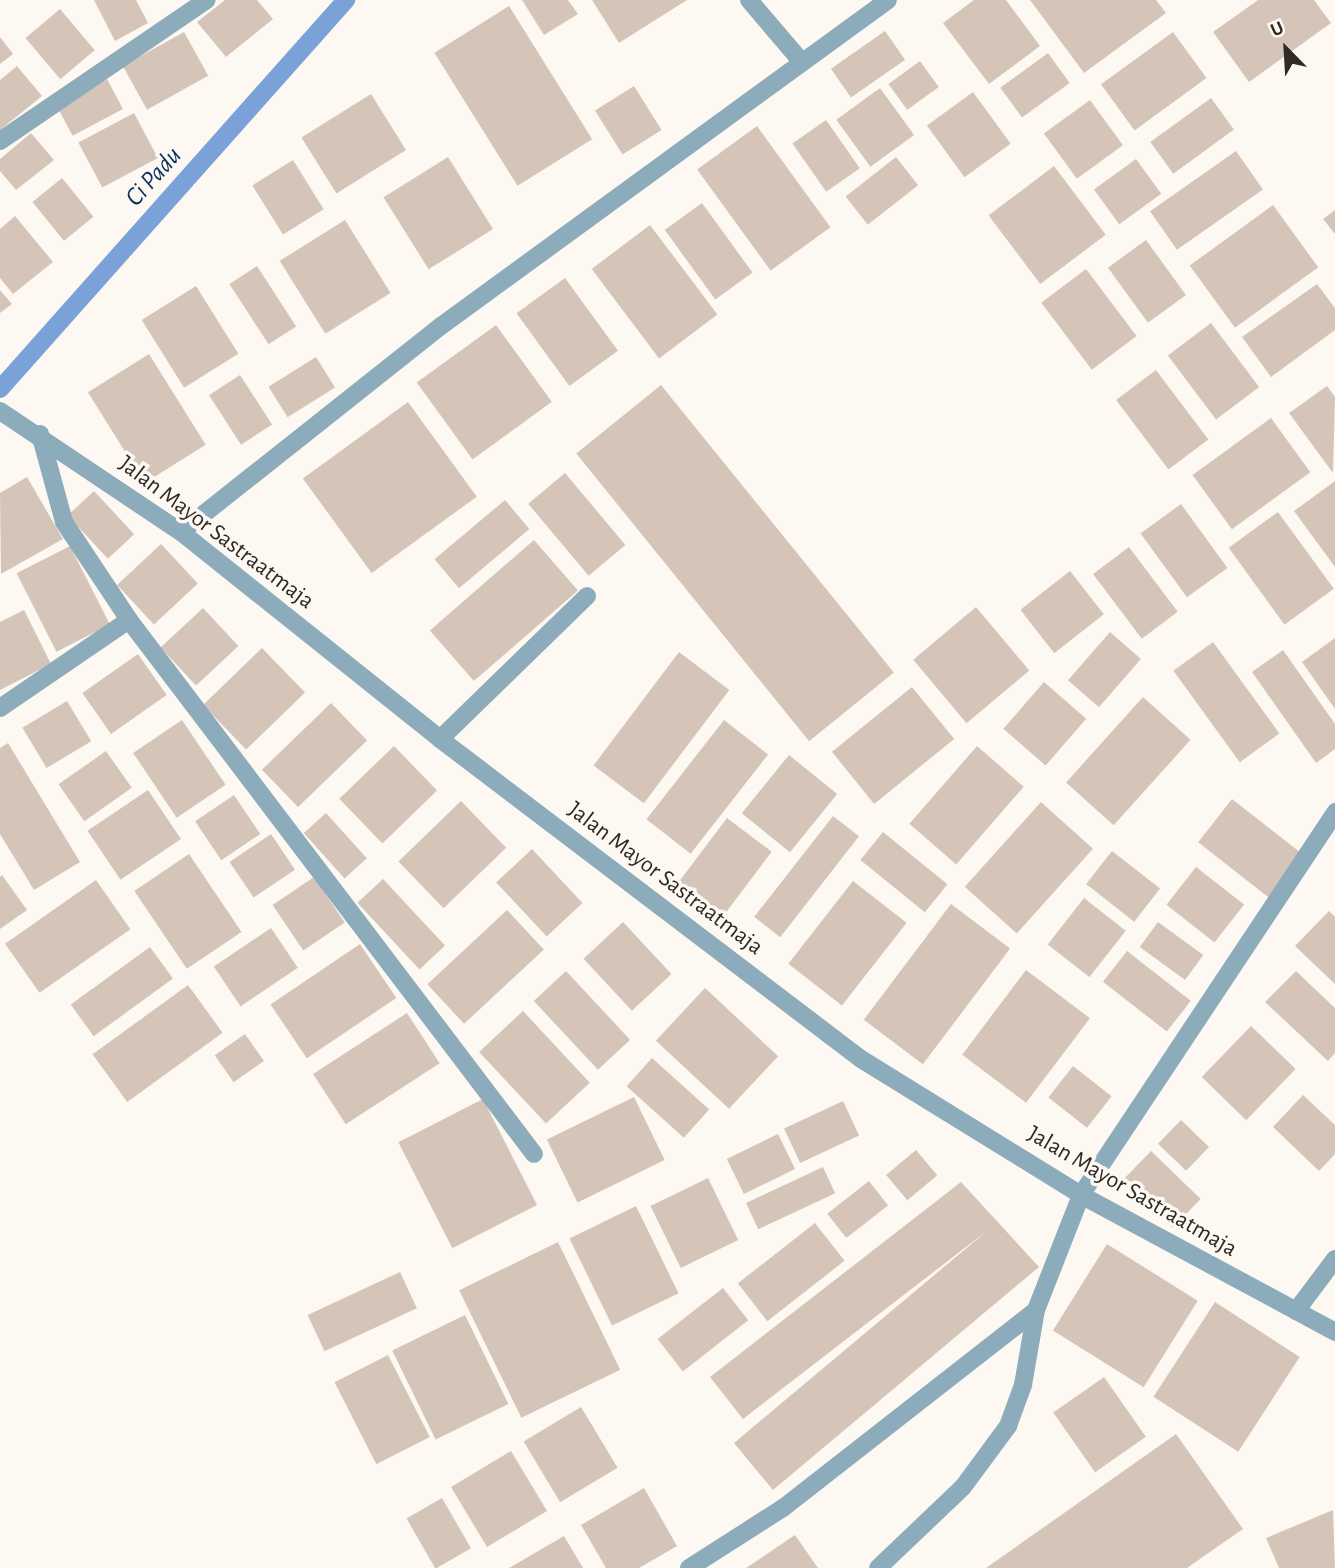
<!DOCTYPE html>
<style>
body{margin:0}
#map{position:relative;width:1335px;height:1568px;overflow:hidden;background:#fdf9f2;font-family:"Alegreya Sans",sans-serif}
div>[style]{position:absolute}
.stream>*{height:18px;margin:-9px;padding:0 9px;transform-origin:9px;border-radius:9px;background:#7ba2d8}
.building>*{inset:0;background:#d5c5b9;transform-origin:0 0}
.minor>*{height:18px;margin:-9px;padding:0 9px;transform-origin:9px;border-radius:9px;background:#8dacbb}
.tertiary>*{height:18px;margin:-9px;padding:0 9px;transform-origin:9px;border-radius:9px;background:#8dacbb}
span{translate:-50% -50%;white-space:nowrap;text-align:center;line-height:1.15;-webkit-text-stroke:7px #fdf9f2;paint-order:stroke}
.street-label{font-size:24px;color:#2e2a24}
.water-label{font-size:26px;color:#082f5f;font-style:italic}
.north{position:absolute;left:1251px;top:14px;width:70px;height:70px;-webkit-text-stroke:5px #fdf9f2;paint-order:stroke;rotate:336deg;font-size:19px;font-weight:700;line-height:28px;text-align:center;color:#2e2a24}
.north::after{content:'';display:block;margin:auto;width:24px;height:32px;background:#2e2a24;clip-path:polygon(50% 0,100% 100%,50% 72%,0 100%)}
</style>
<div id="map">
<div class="stream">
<div style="left:0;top:389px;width:521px;rotate:-48.35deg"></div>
</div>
<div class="building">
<div style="clip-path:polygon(94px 0,136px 0,148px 23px,115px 41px)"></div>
<div style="clip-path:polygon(225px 0,257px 0,273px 19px,226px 57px,197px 22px)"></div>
<div style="clip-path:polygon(522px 0,568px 0,578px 14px,544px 35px)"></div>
<div style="clip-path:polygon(592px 0,687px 0,619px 43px)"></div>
<div style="clip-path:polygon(974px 0,1006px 0,1040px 46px,989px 84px,943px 23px)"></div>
<div style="clip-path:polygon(1030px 0,1156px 0,1166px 13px,1084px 73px)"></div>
<div style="clip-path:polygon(1258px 0,1314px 0,1331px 23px,1249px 82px,1213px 32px)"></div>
<div style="left:509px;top:6px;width:157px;height:88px;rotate:58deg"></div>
<div style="left:60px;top:9px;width:54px;height:45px;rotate:50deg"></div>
<div style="left:885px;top:31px;width:35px;height:66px;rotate:55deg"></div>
<div style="left:184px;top:32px;width:50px;height:70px;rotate:61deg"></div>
<div style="left:1173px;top:32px;width:57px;height:89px;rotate:54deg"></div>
<div style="clip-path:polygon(0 37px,13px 54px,0 64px)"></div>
<div style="left:1048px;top:53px;width:37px;height:59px;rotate:54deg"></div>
<div style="left:920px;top:61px;width:32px;height:39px;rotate:54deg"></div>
<div style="clip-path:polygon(17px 66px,42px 96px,0 130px,0 80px)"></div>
<div style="left:107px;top:79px;width:34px;height:57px;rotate:62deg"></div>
<div style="left:634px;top:86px;width:52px;height:46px;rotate:58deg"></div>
<div style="left:880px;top:88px;width:58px;height:54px;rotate:54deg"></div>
<div style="left:973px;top:92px;width:64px;height:57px;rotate:54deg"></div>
<div style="left:371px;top:94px;width:66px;height:82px;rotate:58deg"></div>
<div style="left:1211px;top:98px;width:39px;height:75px;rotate:54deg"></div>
<div style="left:1090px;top:100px;width:56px;height:57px;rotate:54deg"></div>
<div style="left:134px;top:113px;width:51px;height:63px;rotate:62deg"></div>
<div style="left:826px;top:120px;width:59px;height:41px;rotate:55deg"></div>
<div style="left:757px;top:126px;width:125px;height:74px;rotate:54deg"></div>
<div style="clip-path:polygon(31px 133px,54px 160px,16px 190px,0 171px,0 159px)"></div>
<div style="left:1236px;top:151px;width:47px;height:105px;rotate:55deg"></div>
<div style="left:448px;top:157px;width:85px;height:76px;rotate:58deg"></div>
<div style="left:896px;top:157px;width:36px;height:64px;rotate:52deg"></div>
<div style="left:1136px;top:159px;width:43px;height:52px;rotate:54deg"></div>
<div style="left:293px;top:160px;width:58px;height:48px;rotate:58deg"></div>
<div style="left:1054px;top:166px;width:86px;height:82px;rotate:53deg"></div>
<div style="left:62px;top:178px;width:50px;height:38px;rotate:51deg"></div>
<div style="left:702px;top:203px;width:86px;height:46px;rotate:54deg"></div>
<div style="left:1273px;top:205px;width:77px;height:103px;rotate:54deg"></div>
<div style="clip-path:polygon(1335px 210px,1335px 234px,1323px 219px)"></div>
<div style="clip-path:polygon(15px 216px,53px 262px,13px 294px,0 278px,0 229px)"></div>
<div style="left:345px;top:220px;width:86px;height:77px;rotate:58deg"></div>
<div style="left:650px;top:225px;width:112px;height:73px;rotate:53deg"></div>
<div style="left:1146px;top:240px;width:68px;height:47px;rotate:54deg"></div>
<div style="left:257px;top:266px;width:72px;height:33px;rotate:57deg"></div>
<div style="left:1086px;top:269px;width:84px;height:56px;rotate:53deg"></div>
<div style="left:565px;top:278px;width:90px;height:60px;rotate:54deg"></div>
<div style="clip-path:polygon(1317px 284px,1335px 308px,1335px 330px,1271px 377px,1242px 337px)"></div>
<div style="left:196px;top:286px;width:80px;height:64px;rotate:58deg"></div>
<div style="clip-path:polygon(0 290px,12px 304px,0 313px)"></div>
<div style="left:1211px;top:323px;width:80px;height:54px;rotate:53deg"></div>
<div style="left:496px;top:325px;width:95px;height:98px;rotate:54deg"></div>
<div style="left:149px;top:354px;width:107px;height:72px;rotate:58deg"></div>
<div style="left:316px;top:357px;width:36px;height:56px;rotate:58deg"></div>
<div style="left:1156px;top:370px;width:87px;height:50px;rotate:53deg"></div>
<div style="left:240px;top:375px;width:59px;height:37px;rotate:57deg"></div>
<div style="left:661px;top:385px;width:370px;height:109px;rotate:51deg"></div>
<div style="clip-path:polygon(1327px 386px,1335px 397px,1333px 473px,1289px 413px)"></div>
<div style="left:408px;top:402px;width:117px;height:130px;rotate:54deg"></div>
<div style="left:1271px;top:418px;width:67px;height:97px;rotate:54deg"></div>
<div style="left:565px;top:473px;width:94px;height:48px;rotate:50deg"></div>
<div style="clip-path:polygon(27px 477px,63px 539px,1px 574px,0 493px)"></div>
<div style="clip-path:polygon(1335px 481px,1335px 567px,1294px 511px)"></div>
<div style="left:94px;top:491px;width:59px;height:36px;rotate:47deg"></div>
<div style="left:505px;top:500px;width:38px;height:92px;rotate:50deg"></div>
<div style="left:1181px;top:504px;width:79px;height:50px;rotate:54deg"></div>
<div style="left:1278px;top:512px;width:95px;height:61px;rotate:54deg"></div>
<div style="left:534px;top:540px;width:67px;height:138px;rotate:49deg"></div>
<div style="left:161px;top:544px;width:54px;height:60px;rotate:47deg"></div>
<div style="left:70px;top:546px;width:88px;height:60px;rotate:63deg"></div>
<div style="left:1129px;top:547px;width:81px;height:45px;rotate:53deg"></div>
<div style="left:1070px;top:571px;width:55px;height:63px;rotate:52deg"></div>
<div style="left:976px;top:607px;width:83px;height:82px;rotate:50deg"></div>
<div style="left:203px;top:608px;width:52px;height:58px;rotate:47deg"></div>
<div style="clip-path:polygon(24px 610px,51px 664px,0 690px,0 622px)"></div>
<div style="left:1110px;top:632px;width:41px;height:64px;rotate:41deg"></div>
<div style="clip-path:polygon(1335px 638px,1335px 709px,1302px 662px)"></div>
<div style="left:1213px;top:642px;width:113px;height:49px;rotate:54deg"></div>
<div style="left:262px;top:648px;width:62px;height:82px;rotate:46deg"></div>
<div style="clip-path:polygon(1283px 650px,1335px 724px,1335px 749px,1316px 763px,1252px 672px)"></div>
<div style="left:679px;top:652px;width:63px;height:142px;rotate:37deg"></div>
<div style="left:138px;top:654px;width:50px;height:68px;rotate:55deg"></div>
<div style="left:1044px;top:682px;width:56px;height:62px;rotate:41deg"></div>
<div style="left:912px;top:687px;width:67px;height:103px;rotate:51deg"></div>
<div style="left:1143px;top:697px;width:64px;height:115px;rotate:42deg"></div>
<div style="left:67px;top:701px;width:47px;height:52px;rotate:59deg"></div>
<div style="left:331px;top:703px;width:52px;height:96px;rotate:46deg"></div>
<div style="left:182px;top:720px;width:78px;height:59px;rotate:56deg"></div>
<div style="left:724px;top:720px;width:56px;height:126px;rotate:38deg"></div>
<div style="clip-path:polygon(8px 743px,80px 862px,34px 890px,0 834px,0 748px)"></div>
<div style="left:394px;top:746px;width:62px;height:76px;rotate:46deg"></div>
<div style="left:977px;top:746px;width:62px;height:103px;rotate:41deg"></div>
<div style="left:106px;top:751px;width:45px;height:58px;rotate:55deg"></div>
<div style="left:789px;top:755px;width:62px;height:75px;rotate:39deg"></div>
<div style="left:148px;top:790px;width:59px;height:73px;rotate:56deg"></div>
<div style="left:234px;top:795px;width:47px;height:47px;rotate:56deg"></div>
<div style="left:1232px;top:799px;width:90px;height:55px;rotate:38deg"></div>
<div style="left:461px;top:801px;width:65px;height:87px;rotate:46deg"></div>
<div style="left:1041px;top:802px;width:70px;height:114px;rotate:42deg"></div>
<div style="left:326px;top:813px;width:61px;height:30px;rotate:48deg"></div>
<div style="left:833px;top:816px;width:33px;height:128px;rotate:38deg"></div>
<div style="left:727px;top:818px;width:56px;height:84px;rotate:37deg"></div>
<div style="left:883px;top:832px;width:83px;height:36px;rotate:39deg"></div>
<div style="left:271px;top:834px;width:43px;height:50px;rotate:56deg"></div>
<div style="left:532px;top:849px;width:74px;height:49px;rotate:47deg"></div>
<div style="left:1112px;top:851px;width:61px;height:42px;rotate:38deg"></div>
<div style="left:189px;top:854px;width:94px;height:66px;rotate:56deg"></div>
<div style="left:1196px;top:867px;width:61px;height:48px;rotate:38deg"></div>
<div style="clip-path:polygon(2px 875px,27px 910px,0 929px,0 877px)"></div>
<div style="left:314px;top:877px;width:55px;height:50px;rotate:56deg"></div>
<div style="left:383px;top:879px;width:91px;height:35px;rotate:47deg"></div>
<div style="left:96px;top:880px;width:60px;height:111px;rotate:55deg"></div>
<div style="left:853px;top:881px;width:68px;height:105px;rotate:38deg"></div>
<div style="left:1084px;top:898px;width:53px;height:59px;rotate:38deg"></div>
<div style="left:951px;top:904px;width:74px;height:145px;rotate:37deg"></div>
<div style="left:507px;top:910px;width:54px;height:109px;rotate:47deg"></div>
<div style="clip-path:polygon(1329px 911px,1335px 917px,1335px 984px,1295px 946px)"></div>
<div style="left:623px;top:922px;width:71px;height:54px;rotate:47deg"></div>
<div style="left:1158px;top:922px;width:56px;height:31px;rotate:36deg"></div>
<div style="left:271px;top:928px;width:48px;height:69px;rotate:56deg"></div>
<div style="left:360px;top:944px;width:65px;height:108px;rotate:56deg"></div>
<div style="left:150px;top:947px;width:39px;height:98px;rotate:54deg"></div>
<div style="left:1127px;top:951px;width:81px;height:39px;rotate:38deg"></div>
<div style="left:1026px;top:970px;width:80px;height:106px;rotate:37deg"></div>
<div style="left:566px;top:971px;width:94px;height:44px;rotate:47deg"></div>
<div style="clip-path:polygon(1296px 971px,1335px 1008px,1335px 1053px,1328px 1061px,1265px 1002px)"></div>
<div style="left:188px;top:985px;width:59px;height:118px;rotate:54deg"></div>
<div style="left:705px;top:988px;width:100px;height:72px;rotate:43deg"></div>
<div style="left:523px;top:1011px;width:98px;height:60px;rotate:47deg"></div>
<div style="left:407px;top:1013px;width:60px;height:112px;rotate:57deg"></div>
<div style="left:1251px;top:1026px;width:62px;height:71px;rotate:44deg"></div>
<div style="left:245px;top:1034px;width:33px;height:37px;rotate:55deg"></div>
<div style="left:652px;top:1058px;width:77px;height:38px;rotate:42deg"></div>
<div style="left:1073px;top:1066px;width:49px;height:40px;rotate:38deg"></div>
<div style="clip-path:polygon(1303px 1095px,1335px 1125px,1335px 1154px,1319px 1171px,1273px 1127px)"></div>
<div style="left:634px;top:1097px;width:70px;height:97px;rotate:64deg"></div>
<div style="left:483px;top:1099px;width:119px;height:95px;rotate:63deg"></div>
<div style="left:843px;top:1101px;width:38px;height:65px;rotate:65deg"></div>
<div style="left:1181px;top:1120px;width:39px;height:33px;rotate:44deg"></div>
<div style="left:778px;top:1134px;width:39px;height:57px;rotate:64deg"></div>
<div style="left:916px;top:1150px;width:33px;height:39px;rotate:50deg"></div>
<div style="left:1151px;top:1151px;width:69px;height:40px;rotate:44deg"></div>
<div style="left:823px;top:1167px;width:29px;height:85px;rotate:65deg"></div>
<div style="left:708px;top:1178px;width:69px;height:64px;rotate:64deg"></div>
<div style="left:869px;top:1181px;width:31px;height:53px;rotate:52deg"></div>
<div style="clip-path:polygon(961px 1182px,1039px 1267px,773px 1490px,734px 1443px,988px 1230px,743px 1419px,710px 1377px)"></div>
<div style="left:636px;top:1206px;width:97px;height:74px;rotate:64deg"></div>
<div style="left:815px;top:1223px;width:48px;height:98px;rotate:52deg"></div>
<div style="left:558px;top:1242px;width:142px;height:110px;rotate:64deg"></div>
<div style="left:1107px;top:1244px;width:107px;height:102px;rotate:32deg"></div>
<div style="left:400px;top:1272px;width:40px;height:102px;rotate:65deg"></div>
<div style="left:723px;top:1288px;width:41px;height:83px;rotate:52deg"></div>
<div style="left:1215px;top:1302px;width:101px;height:113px;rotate:33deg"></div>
<div style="left:465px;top:1315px;width:99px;height:81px;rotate:64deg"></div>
<div style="left:388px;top:1355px;width:92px;height:60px;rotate:63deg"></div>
<div style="left:1104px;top:1377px;width:73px;height:62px;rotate:55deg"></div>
<div style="left:581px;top:1407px;width:71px;height:67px;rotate:59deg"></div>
<div style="clip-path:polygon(1176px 1434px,1243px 1529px,1187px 1568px,986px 1568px)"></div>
<div style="left:511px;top:1451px;width:70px;height:70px;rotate:59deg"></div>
<div style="clip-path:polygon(644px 1488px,677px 1546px,639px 1568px,606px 1568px,581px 1525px)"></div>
<div style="left:442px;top:1498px;width:58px;height:41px;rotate:60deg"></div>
<div style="clip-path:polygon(1333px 1510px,1335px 1568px,1279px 1568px,1266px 1538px)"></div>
<div style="clip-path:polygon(795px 1535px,818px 1568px,746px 1568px)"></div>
<div style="clip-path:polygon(564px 1536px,583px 1568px,509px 1568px)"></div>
</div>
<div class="minor">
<div style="left:749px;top:0;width:80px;rotate:49.6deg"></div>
<div style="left:0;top:141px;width:250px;rotate:-34.3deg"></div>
<div style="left:40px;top:434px;width:91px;rotate:74.7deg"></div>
<div style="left:64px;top:522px;width:118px;rotate:56.4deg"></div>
<div style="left:129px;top:620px;width:670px;rotate:52.82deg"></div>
<div style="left:181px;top:532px;width:332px;rotate:-38.4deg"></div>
<div style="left:441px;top:326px;width:553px;rotate:-36.1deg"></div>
<div style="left:0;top:708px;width:156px;rotate:-34.3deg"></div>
<div style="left:440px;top:739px;width:205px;rotate:-44.2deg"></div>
<div style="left:1296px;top:1311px;width:65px;rotate:-53.1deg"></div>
<div style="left:689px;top:1568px;width:112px;rotate:-32.6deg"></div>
<div style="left:783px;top:1508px;width:321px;rotate:-38deg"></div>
<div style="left:1036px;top:1310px;width:123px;rotate:-68.6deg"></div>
<div style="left:1081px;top:1195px;width:460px;rotate:-56.4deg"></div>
<div style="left:878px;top:1568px;width:117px;rotate:-43.6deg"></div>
<div style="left:963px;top:1487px;width:76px;rotate:-53.6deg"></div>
<div style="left:1008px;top:1426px;width:44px;rotate:-69.9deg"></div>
<div style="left:1023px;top:1385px;width:76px;rotate:-80.2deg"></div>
</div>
<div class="tertiary">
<div style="left:0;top:411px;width:218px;rotate:33.8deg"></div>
<div style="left:181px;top:532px;width:332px;rotate:38.6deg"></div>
<div style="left:440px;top:739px;width:529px;rotate:37.24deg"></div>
<div style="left:861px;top:1059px;width:259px;rotate:31.7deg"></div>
<div style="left:1081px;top:1195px;width:289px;rotate:28.3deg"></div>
</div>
<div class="street-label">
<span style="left:216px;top:533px;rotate:37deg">Jalan Mayor Sastraatmaja</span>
<span style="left:665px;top:879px;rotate:37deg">Jalan Mayor Sastraatmaja</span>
<span style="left:1132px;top:1192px;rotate:30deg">Jalan Mayor Sastraatmaja</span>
</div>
<div class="water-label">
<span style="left:154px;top:177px;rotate:-48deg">Ci Padu</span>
</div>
<div class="north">U</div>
</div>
